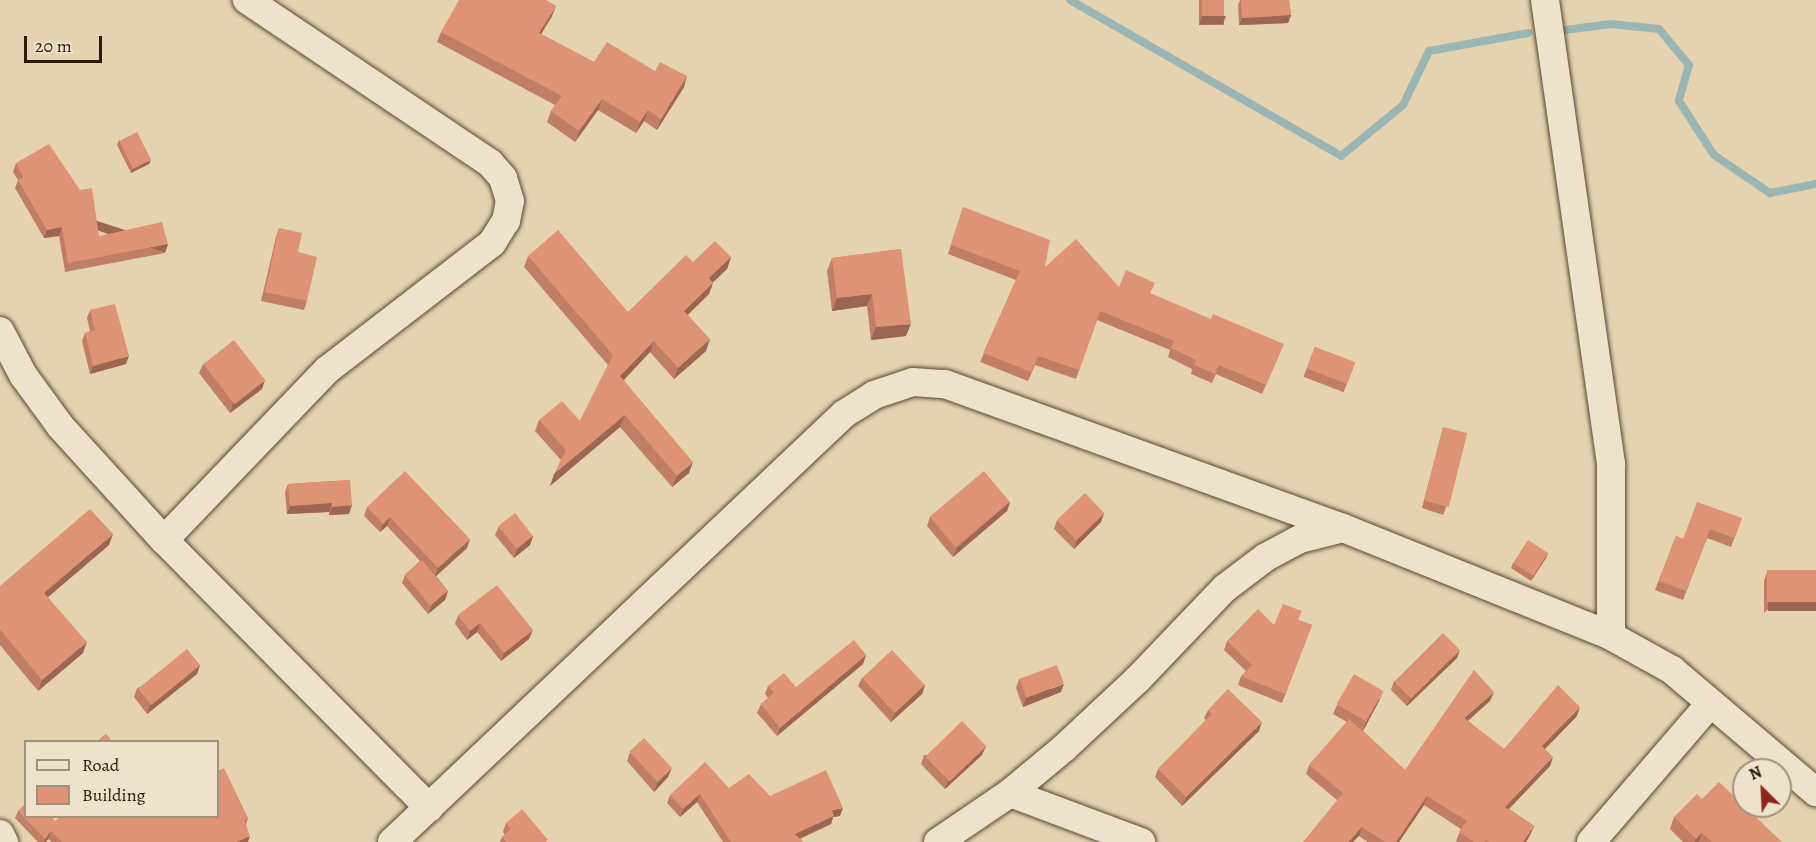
<!DOCTYPE html>
<style>
body{margin:0}
#map{position:relative;width:1816px;height:842px;overflow:hidden;background:#e5d3b0;font-family:Alegreya,serif}
div>[style]{position:absolute}
.stream>*{height:8px;margin:-4px;padding:0 4px;transform-origin:4px;border-radius:4px;background:#99b6b4}
.roads{filter:drop-shadow(0 0 2px #59462f) drop-shadow(0 0 2px #59462f)}
.street>*{height:28px;margin:-14px;padding:0 14px;transform-origin:14px;border-radius:14px;background:#eee2cc}
.wall>*{inset:0;background:#c07e65;transform-origin:0 0}
.shaded-wall>*{inset:0;background:#9c6752;transform-origin:0 0}
.building>*{inset:0;background:#df9375;transform-origin:0 0}
span{translate:-50% -50%;white-space:nowrap;text-align:center;line-height:1.15;-webkit-text-stroke:6px #eee2cc;paint-order:stroke}
.legend{position:absolute;left:24px;top:740px;width:195px;height:78px;box-sizing:border-box;background:#eee2cc;border:2px solid #a0917c;margin:0;padding:8px 10px;list-style:none;font-size:18px;color:#2a1704}
.legend li{display:flex;align-items:center;gap:12px;height:30px}
.legend b{width:30px;border:2px solid #a0917c}
.north{position:absolute;left:1732px;top:758px;width:60px;height:60px;box-sizing:border-box;background:#eee2cc;border:2px solid #a0917c;border-radius:50%;rotate:336deg;font-size:16px;font-weight:700;line-height:24px;text-align:center;color:#2a1704}
.north::after{content:'';display:block;margin:auto;width:21px;height:27px;background:#8f2418;clip-path:polygon(50% 0,100% 100%,50% 72%,0 100%)}
.scale{position:absolute;left:24px;top:36px;width:78px;height:27px;box-sizing:border-box;border:3px solid #2a1704;border-top:0;padding-left:8px;font-size:18px;line-height:21px;white-space:nowrap;color:#2a1704;-webkit-text-stroke:4px #eee2cc;paint-order:stroke}
</style>
<div id="map">
<div class="stream">
<div style="left:1070px;top:0;width:313px;rotate:29.9deg"></div>
<div style="left:1341px;top:156px;width:80px;rotate:-39.4deg"></div>
<div style="left:1403px;top:105px;width:60px;rotate:-64.3deg"></div>
<div style="left:1429px;top:51px;width:101px;rotate:-10.3deg"></div>
<div style="left:1565px;top:30px;width:46px;rotate:-7.4deg"></div>
<div style="left:1611px;top:24px;width:48px;rotate:5.9deg"></div>
<div style="left:1659px;top:29px;width:47px;rotate:50.2deg"></div>
<div style="left:1689px;top:65px;width:37px;rotate:106deg"></div>
<div style="left:1679px;top:101px;width:64px;rotate:57.1deg"></div>
<div style="left:1714px;top:155px;width:68px;rotate:34.2deg"></div>
<div style="left:1770px;top:193px;width:47px;rotate:-11.1deg"></div>
</div>
<div class="roads">
<div class="street">
<div style="left:1545px;top:0;width:469px;rotate:81.9deg"></div>
<div style="left:1611px;top:464px;width:172px;rotate:90deg"></div>
<div style="left:0;top:331px;width:50px;rotate:62.4deg"></div>
<div style="left:23px;top:375px;width:64px;rotate:53.8deg"></div>
<div style="left:61px;top:427px;width:153px;rotate:47.7deg"></div>
<div style="left:164px;top:540px;width:377px;rotate:45.3deg"></div>
<div style="left:164px;top:540px;width:236px;rotate:-46.2deg"></div>
<div style="left:327px;top:370px;width:208px;rotate:-37.6deg"></div>
<div style="left:492px;top:243px;width:26px;rotate:-58deg"></div>
<div style="left:506px;top:221px;width:20px;rotate:-79deg"></div>
<div style="left:510px;top:201px;width:24px;rotate:-107deg"></div>
<div style="left:503px;top:178px;width:20px;rotate:-131deg"></div>
<div style="left:490px;top:163px;width:293px;rotate:-146.1deg"></div>
<div style="left:1010px;top:793px;width:140px;rotate:20.5deg"></div>
<div style="left:0;top:834px;width:9px;rotate:63deg"></div>
<div style="left:392px;top:842px;width:622px;rotate:-43.44deg"></div>
<div style="left:844px;top:414px;width:36px;rotate:-32deg"></div>
<div style="left:874px;top:395px;width:41px;rotate:-18.4deg"></div>
<div style="left:913px;top:382px;width:32px;rotate:4deg"></div>
<div style="left:945px;top:384px;width:423px;rotate:19.9deg"></div>
<div style="left:1343px;top:528px;width:289px;rotate:21.9deg"></div>
<div style="left:1611px;top:636px;width:70px;rotate:29.1deg"></div>
<div style="left:1672px;top:670px;width:189px;rotate:40.3deg"></div>
<div style="left:938px;top:842px;width:87px;rotate:-34.2deg"></div>
<div style="left:1010px;top:793px;width:70px;rotate:-39.8deg"></div>
<div style="left:1064px;top:748px;width:100px;rotate:-43deg"></div>
<div style="left:1137px;top:680px;width:127px;rotate:-46.3deg"></div>
<div style="left:1225px;top:588px;width:51px;rotate:-37.1deg"></div>
<div style="left:1266px;top:557px;width:38px;rotate:-28deg"></div>
<div style="left:1300px;top:539px;width:44px;rotate:-14.3deg"></div>
<div style="left:1591px;top:842px;width:181px;rotate:-49.3deg"></div>
</div>
</div>
<div class="wall">
<div style="left:1199px;top:0;width:25px;height:25px"></div>
<div style="clip-path:polygon(1240px 0,1289px 0,1291px 15px,1288px 23px,1239px 25px,1238px 5px)"></div>
<div style="clip-path:polygon(552px 16px,541px 34px,594px 62px,655px 71px,684px 87px,657px 130px,644px 121px,636px 133px,598px 110px,575px 142px,547px 122px,551px 111px,555px 105px,437px 42px,441px 32px)"></div>
<div style="clip-path:polygon(119px 140px,149px 164px,131px 173px,117px 145px)"></div>
<div style="clip-path:polygon(16px 163px,99px 236px,168px 244px,165px 253px,65px 272px,59px 236px,44px 238px,15px 188px,18px 180px,13px 172px)"></div>
<div style="clip-path:polygon(963px 207px,1045px 267px,1119px 287px,1151px 294px,1280px 353px,1262px 394px,1216px 374px,1212px 383px,1191px 374px,1192px 369px,1168px 357px,1170px 350px,1097px 320px,1076px 379px,1035px 365px,1028px 381px,980px 362px,1016px 280px,948px 254px)"></div>
<div style="clip-path:polygon(279px 228px,298px 252px,307px 301px,304px 310px,261px 301px,276px 237px)"></div>
<div style="clip-path:polygon(901px 249px,906px 336px,871px 340px,867px 306px,832px 311px,827px 271px,832px 258px)"></div>
<div style="clip-path:polygon(528px 256px,628px 312px,693px 262px,731px 257px,727px 269px,713px 282px,709px 294px,688px 315px,706px 351px,674px 379px,650px 352px,624px 380px,689px 473px,672px 487px,620px 427px,550px 486px,561px 460px,535px 431px,539px 420px,580px 421px,608px 365px,524px 267px)"></div>
<div style="clip-path:polygon(90px 310px,126px 364px,90px 374px,82px 341px,85px 333px,90px 331px,87px 318px)"></div>
<div style="left:1315px;top:347px;width:43px;height:32px;rotate:21deg"></div>
<div style="clip-path:polygon(203px 364px,262px 389px,230px 413px,199px 373px)"></div>
<div style="clip-path:polygon(1443px 427px,1446px 508px,1443px 515px,1422px 508px)"></div>
<div style="clip-path:polygon(350px 480px,349px 514px,329px 515px,329px 512px,287px 514px,285px 492px,288px 484px)"></div>
<div style="clip-path:polygon(1010px 502px,1007px 511px,953px 557px,927px 526px,930px 517px)"></div>
<div style="clip-path:polygon(367px 507px,467px 548px,436px 576px,448px 591px,445px 600px,428px 614px,402px 583px,405px 575px,420px 561px,387px 526px,380px 532px,364px 516px)"></div>
<div style="clip-path:polygon(1104px 513px,1101px 522px,1074px 549px,1054px 529px,1057px 520px)"></div>
<div style="clip-path:polygon(1742px 518px,1731px 547px,1707px 538px,1683px 600px,1655px 590px,1676px 536px,1683px 539px)"></div>
<div style="clip-path:polygon(499px 526px,533px 536px,530px 545px,514px 558px,495px 535px)"></div>
<div style="clip-path:polygon(109px 545px,48px 597px,83px 653px,38px 691px,0 645px,0 586px)"></div>
<div style="clip-path:polygon(1548px 553px,1546px 558px,1531px 581px,1511px 568px,1513px 563px)"></div>
<div style="clip-path:polygon(1816px 570px,1764px 613px,1764px 581px,1767px 572px)"></div>
<div style="clip-path:polygon(458px 615px,529px 639px,501px 661px,477px 632px,467px 640px,455px 624px)"></div>
<div style="clip-path:polygon(1298px 620px,1312px 625px,1282px 703px,1238px 685px,1241px 676px,1246px 671px,1224px 650px,1227px 641px,1274px 625px)"></div>
<div style="clip-path:polygon(866px 655px,863px 664px,777px 736px,757px 713px,761px 704px,768px 698px,765px 694px,768px 686px,796px 687px)"></div>
<div style="clip-path:polygon(1457px 658px,1407px 706px,1391px 690px,1394px 681px)"></div>
<div style="clip-path:polygon(200px 665px,197px 674px,147px 714px,134px 697px,137px 688px)"></div>
<div style="clip-path:polygon(862px 678px,925px 685px,922px 694px,891px 722px,858px 686px)"></div>
<div style="clip-path:polygon(1019px 679px,1061px 692px,1023px 707px,1016px 688px)"></div>
<div style="clip-path:polygon(1380px 699px,1363px 731px,1405px 770px,1490px 701px,1468px 721px,1504px 749px,1577px 716px,1545px 749px,1550px 766px,1509px 809px,1534px 826px,1530px 835px,1526px 842px,1457px 842px,1456px 841px,1461px 829px,1424px 805px,1399px 842px,1368px 842px,1359px 836px,1337px 800px,1306px 774px,1309px 765px,1347px 722px,1333px 714px,1337px 705px)"></div>
<div style="clip-path:polygon(1208px 710px,1259px 731px,1182px 806px,1155px 777px,1158px 769px,1206px 720px,1204px 718px)"></div>
<div style="clip-path:polygon(630px 752px,668px 777px,654px 792px,627px 761px)"></div>
<div style="clip-path:polygon(924px 755px,982px 755px,945px 789px,921px 764px)"></div>
<div style="clip-path:polygon(729px 788px,770px 796px,840px 816px,833px 817px,831px 824px,800px 839px,803px 842px,723px 842px,697px 802px,680px 817px,667px 803px,670px 795px)"></div>
<div style="clip-path:polygon(1702px 799px,1782px 842px,1683px 842px,1670px 829px,1674px 817px)"></div>
<div style="clip-path:polygon(18px 811px,55px 821px,248px 818px,246px 824px,248px 842px,52px 842px,48px 839px,46px 842px,38px 842px,15px 818px)"></div>
<div style="clip-path:polygon(506px 823px,547px 842px,500px 842px,502px 837px,505px 835px,503px 832px)"></div>
</div>
<div class="shaded-wall">
<div style="clip-path:polygon(556px 6px,552px 16px,535px 44px,539px 33px)"></div>
<div style="clip-path:polygon(1291px 15px,1288px 23px,1239px 25px,1242px 18px)"></div>
<div style="clip-path:polygon(1202px 16px,1226px 16px,1223px 24px,1199px 25px)"></div>
<div style="clip-path:polygon(687px 76px,684px 87px,657px 130px,661px 119px)"></div>
<div style="clip-path:polygon(602px 99px,598px 110px,575px 142px,579px 131px)"></div>
<div style="clip-path:polygon(648px 110px,644px 121px,636px 133px,640px 122px)"></div>
<div style="clip-path:polygon(151px 160px,149px 164px,131px 173px,133px 168px)"></div>
<div style="clip-path:polygon(62px 227px,59px 236px,44px 238px,47px 230px)"></div>
<div style="left:168px;top:244px;width:9px;height:102px;rotate:108deg"></div>
<div style="clip-path:polygon(731px 257px,727px 269px,705px 290px,709px 278px)"></div>
<div style="clip-path:polygon(713px 283px,709px 294px,680px 322px,684px 311px)"></div>
<div style="clip-path:polygon(872px 294px,867px 306px,832px 311px,837px 298px)"></div>
<div style="clip-path:polygon(911px 324px,906px 336px,871px 340px,876px 327px)"></div>
<div style="clip-path:polygon(710px 339px,706px 351px,674px 379px,678px 368px)"></div>
<div style="clip-path:polygon(654px 341px,650px 352px,616px 388px,620px 376px)"></div>
<div style="clip-path:polygon(129px 356px,126px 364px,90px 374px,93px 366px)"></div>
<div style="clip-path:polygon(265px 380px,262px 389px,230px 413px,233px 404px)"></div>
<div style="clip-path:polygon(625px 415px,620px 427px,550px 486px,554px 474px)"></div>
<div style="clip-path:polygon(693px 462px,689px 473px,672px 487px,677px 476px)"></div>
<div style="clip-path:polygon(1010px 502px,1007px 511px,953px 557px,957px 548px)"></div>
<div style="clip-path:polygon(332px 503px,329px 512px,287px 514px,290px 506px)"></div>
<div style="clip-path:polygon(352px 505px,349px 514px,329px 515px,332px 507px)"></div>
<div style="clip-path:polygon(1104px 513px,1101px 522px,1074px 549px,1077px 540px)"></div>
<div style="clip-path:polygon(390px 517px,387px 526px,380px 532px,383px 524px)"></div>
<div style="clip-path:polygon(113px 534px,109px 545px,40px 604px,44px 593px)"></div>
<div style="clip-path:polygon(533px 536px,530px 545px,514px 558px,517px 549px)"></div>
<div style="clip-path:polygon(470px 539px,467px 548px,435px 577px,438px 568px)"></div>
<div style="clip-path:polygon(1548px 553px,1546px 558px,1531px 581px,1533px 577px)"></div>
<div style="clip-path:polygon(448px 591px,445px 600px,428px 614px,432px 605px)"></div>
<div style="left:1816px;top:602px;width:9px;height:48px;rotate:90deg"></div>
<div style="clip-path:polygon(480px 623px,477px 632px,467px 640px,470px 631px)"></div>
<div style="clip-path:polygon(533px 630px,529px 639px,501px 661px,504px 653px)"></div>
<div style="clip-path:polygon(87px 642px,83px 653px,38px 691px,42px 680px)"></div>
<div style="clip-path:polygon(1460px 650px,1457px 658px,1407px 706px,1410px 698px)"></div>
<div style="clip-path:polygon(866px 655px,863px 664px,777px 736px,780px 728px)"></div>
<div style="clip-path:polygon(200px 665px,197px 674px,147px 714px,150px 705px)"></div>
<div style="clip-path:polygon(1064px 684px,1061px 692px,1023px 707px,1026px 698px)"></div>
<div style="clip-path:polygon(925px 685px,922px 694px,891px 722px,895px 713px)"></div>
<div style="clip-path:polygon(1384px 691px,1380px 699px,1363px 731px,1366px 722px)"></div>
<div style="clip-path:polygon(1494px 692px,1490px 701px,1460px 727px,1464px 718px)"></div>
<div style="clip-path:polygon(1580px 707px,1577px 716px,1539px 755px,1542px 746px)"></div>
<div style="clip-path:polygon(1262px 722px,1259px 731px,1182px 806px,1186px 797px)"></div>
<div style="clip-path:polygon(986px 746px,982px 755px,945px 789px,948px 781px)"></div>
<div style="clip-path:polygon(1553px 757px,1550px 766px,1502px 816px,1505px 807px)"></div>
<div style="clip-path:polygon(672px 768px,668px 777px,654px 792px,657px 783px)"></div>
<div style="clip-path:polygon(700px 794px,697px 802px,680px 817px,683px 809px)"></div>
<div style="clip-path:polygon(1427px 796px,1424px 805px,1399px 842px,1396px 842px)"></div>
<div style="clip-path:polygon(843px 808px,840px 816px,833px 817px,831px 824px,792px 842px,795px 834px,832px 810px)"></div>
<div style="clip-path:polygon(1534px 826px,1530px 835px,1526px 842px,1523px 842px)"></div>
<div style="clip-path:polygon(1362px 827px,1359px 836px,1353px 842px,1348px 842px)"></div>
<div style="clip-path:polygon(51px 831px,48px 839px,46px 842px,44px 842px,45px 839px)"></div>
<div style="clip-path:polygon(1702px 833px,1699px 842px,1695px 842px,1696px 839px)"></div>
<div style="clip-path:polygon(250px 836px,248px 842px,236px 842px)"></div>
</div>
<div class="building">
<div style="clip-path:polygon(459px 0,546px 0,556px 6px,539px 33px,594px 62px,607px 42px,655px 71px,660px 62px,687px 76px,661px 119px,648px 110px,640px 122px,602px 99px,579px 131px,551px 111px,562px 96px,441px 32px)"></div>
<div style="left:1202px;top:0;width:22px;height:16px"></div>
<div style="clip-path:polygon(1241px 0,1289px 0,1291px 15px,1242px 18px)"></div>
<div style="left:137px;top:132px;width:31px;height:20px;rotate:63deg"></div>
<div style="clip-path:polygon(49px 144px,80px 190px,92px 188px,99px 236px,162px 222px,168px 244px,68px 263px,62px 227px,47px 230px,18px 180px,23px 177px,16px 163px)"></div>
<div style="clip-path:polygon(963px 207px,1050px 240px,1045px 267px,1076px 239px,1119px 287px,1126px 270px,1155px 283px,1150px 293px,1211px 319px,1213px 314px,1284px 344px,1266px 385px,1219px 365px,1215px 374px,1194px 365px,1196px 360px,1171px 348px,1174px 341px,1100px 311px,1079px 370px,1038px 356px,1031px 372px,983px 353px,1020px 271px,951px 245px)"></div>
<div style="clip-path:polygon(279px 228px,302px 233px,298px 252px,317px 257px,307px 301px,265px 292px)"></div>
<div style="clip-path:polygon(558px 230px,628px 312px,686px 255px,693px 262px,715px 241px,731px 257px,709px 278px,713px 283px,684px 311px,710px 339px,678px 368px,654px 341px,620px 376px,693px 462px,677px 476px,625px 415px,554px 474px,566px 450px,539px 420px,562px 401px,580px 421px,613px 355px,528px 256px)"></div>
<div style="clip-path:polygon(901px 249px,911px 324px,876px 327px,872px 294px,837px 298px,832px 258px)"></div>
<div style="clip-path:polygon(115px 304px,129px 356px,93px 366px,85px 333px,95px 330px,90px 310px)"></div>
<div style="left:234px;top:340px;width:51px;height:39px;rotate:52deg"></div>
<div style="left:1315px;top:347px;width:43px;height:23px;rotate:21deg"></div>
<div style="left:1443px;top:427px;width:25px;height:76px;rotate:14deg"></div>
<div style="clip-path:polygon(405px 471px,470px 539px,438px 568px,390px 517px,383px 524px,367px 507px)"></div>
<div style="left:984px;top:471px;width:40px;height:71px;rotate:50deg"></div>
<div style="clip-path:polygon(350px 480px,352px 505px,332px 507px,332px 503px,290px 506px,288px 484px)"></div>
<div style="left:1085px;top:493px;width:28px;height:39px;rotate:46deg"></div>
<div style="clip-path:polygon(1697px 502px,1742px 518px,1734px 538px,1710px 529px,1686px 591px,1659px 581px,1676px 536px,1683px 539px)"></div>
<div style="clip-path:polygon(90px 509px,113px 534px,44px 593px,87px 642px,42px 680px,0 629px,0 586px)"></div>
<div style="left:515px;top:513px;width:29px;height:21px;rotate:52deg"></div>
<div style="left:1528px;top:540px;width:24px;height:27px;rotate:33deg"></div>
<div style="left:422px;top:560px;width:40px;height:23px;rotate:50deg"></div>
<div style="left:1816px;top:570px;width:32px;height:49px;rotate:90deg"></div>
<div style="clip-path:polygon(497px 585px,533px 630px,504px 653px,480px 623px,470px 631px,458px 615px)"></div>
<div style="clip-path:polygon(1283px 604px,1302px 611px,1298px 620px,1312px 625px,1285px 694px,1241px 676px,1252px 665px,1227px 641px,1258px 609px,1274px 625px)"></div>
<div style="left:1443px;top:633px;width:24px;height:69px;rotate:45deg"></div>
<div style="clip-path:polygon(854px 640px,866px 655px,780px 728px,761px 704px,774px 693px,768px 686px,784px 673px,796px 687px)"></div>
<div style="left:187px;top:649px;width:21px;height:63px;rotate:51deg"></div>
<div style="left:892px;top:650px;width:48px;height:41px;rotate:47deg"></div>
<div style="left:1057px;top:665px;width:20px;height:40px;rotate:70deg"></div>
<div style="clip-path:polygon(1474px 670px,1494px 692px,1464px 718px,1504px 749px,1558px 685px,1580px 707px,1542px 746px,1553px 757px,1505px 807px,1534px 826px,1523px 842px,1489px 842px,1486px 840px,1484px 842px,1474px 842px,1459px 832px,1467px 821px,1427px 796px,1396px 842px,1385px 842px,1362px 827px,1348px 842px,1303px 842px,1343px 793px,1309px 765px,1349px 719px,1405px 770px)"></div>
<div style="left:1354px;top:674px;width:34px;height:35px;rotate:30deg"></div>
<div style="clip-path:polygon(1228px 689px,1262px 722px,1186px 797px,1158px 769px,1212px 714px,1208px 710px)"></div>
<div style="left:962px;top:721px;width:35px;height:51px;rotate:46deg"></div>
<div style="clip-path:polygon(106px 734px,112px 741px,97px 741px)"></div>
<div style="left:644px;top:738px;width:41px;height:20px;rotate:47deg"></div>
<div style="clip-path:polygon(705px 762px,729px 788px,749px 774px,770px 796px,826px 770px,843px 808px,832px 810px,834px 816px,795px 834px,803px 842px,731px 842px,700px 794px,683px 809px,670px 795px)"></div>
<div style="clip-path:polygon(224px 768px,248px 818px,244px 820px,250px 836px,236px 842px,62px 842px,51px 831px,45px 839px,18px 811px,26px 803px,26px 816px,51px 816px,55px 821px,61px 816px,218px 816px,218px 771px)"></div>
<div style="clip-path:polygon(1719px 782px,1782px 842px,1712px 842px,1702px 833px,1696px 839px,1674px 817px,1697px 794px,1702px 799px)"></div>
<div style="clip-path:polygon(522px 809px,548px 840px,545px 842px,506px 842px,502px 837px,511px 829px,506px 823px)"></div>
</div>
<ul class="legend">
<li><b style="height:8px;background:#eee2cc"></b>Road</li>
<li><b style="height:16px;background:#df9375"></b>Building</li>
</ul>
<div class="north">N</div>
<div class="scale">20 m</div>
</div>
